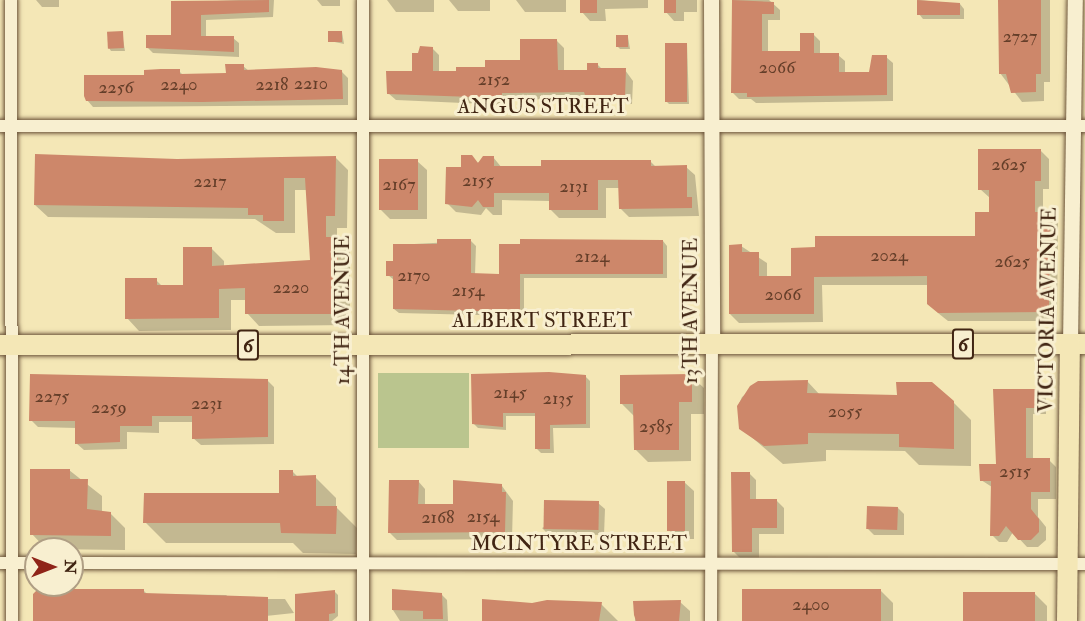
<!DOCTYPE html>
<style>
body{margin:0}
#map{position:relative;width:1085px;height:621px;overflow:hidden;background:#f4e7b6;font-family:"IM FELL Double Pica",serif}
div>[style]{position:absolute}
.green>*{inset:0;background:#bac58e;transform-origin:0 0}
.shadow>*{inset:0;background:#0003}
.building>*{inset:0;background:#cd876a;transform-origin:0 0}
.roads{filter:drop-shadow(0 0 2px #6e563c) drop-shadow(0 0 2px #6e563c)}
.minor>*{height:12px;margin:-6px;padding:0 6px;transform-origin:6px;border-radius:6px;background:#f8efd0}
.tertiary>*{height:15px;margin:-7.5px;padding:0 7.5px;transform-origin:7.5px;border-radius:7.5px;background:#f8efd0}
.primary>*{height:20px;margin:-10px;padding:0 10px;transform-origin:10px;border-radius:10px;background:#f4e7b6}
span{translate:-50% -50%;white-space:nowrap;text-align:center;line-height:1.15;-webkit-text-stroke:6px #f8efd0;paint-order:stroke}
.number-label{font-size:18px;color:#643e29}
.number-label span{-webkit-text-stroke-width:0}
.shield-label span{padding:2px 4px;background:#f8efd0;border:2px solid;border-radius:4px;-webkit-text-stroke-width:0}
.shield-label{font-size:20px;color:#412513;font-weight:700}
.street-label{font-size:21px;color:#412513}
.north{position:absolute;left:24px;top:537px;width:60px;height:60px;box-sizing:border-box;background:#f8efd0;border:2px solid #af9e84;border-radius:50%;rotate:90deg;font-size:16px;font-weight:700;line-height:24px;text-align:center;color:#412513}
.north::after{content:'';display:block;margin:auto;width:21px;height:27px;background:#8f2418;clip-path:polygon(50% 0,100% 100%,50% 72%,0 100%)}
</style>
<div id="map">
<div class="green">
<div style="left:378px;top:373px;width:91px;height:75px"></div>
</div>
<div class="shadow">
<div style="clip-path:polygon(36px 0,59px 0,59px 7px,42px 7px)"></div>
<div style="clip-path:polygon(239px 0,274px 0,273px 17px,206px 20px,206px 38px,233px 38px,239px 43px,239px 57px,153px 53px,148px 48px,173px 37px,173px 3px)"></div>
<div style="clip-path:polygon(340px 0,340px 6px,322px 6px,317px 0)"></div>
<div style="clip-path:polygon(387px 0,434px 0,434px 12px,396px 12px)"></div>
<div style="clip-path:polygon(449px 0,490px 0,490px 11px,458px 11px)"></div>
<div style="clip-path:polygon(516px 0,566px 0,566px 12px,525px 12px)"></div>
<div style="clip-path:polygon(581px 0,648px 0,648px 8px,605px 9px,606px 21px,590px 21px,582px 12px)"></div>
<div style="clip-path:polygon(666px 0,697px 0,697px 12px,684px 12px,684px 21px,674px 21px,666px 12px)"></div>
<div style="clip-path:polygon(733px 0,769px 0,780px 10px,780px 20px,768px 20px,768px 52px,801px 52px,813px 34px,820px 41px,820px 54px,838px 55px,845px 61px,845px 74px,870px 74px,886px 57px,893px 63px,893px 101px,756px 103px,751px 99px,739px 99px,732px 92px)"></div>
<div style="clip-path:polygon(918px 0,960px 4px,964px 9px,964px 19px,923px 19px,919px 14px)"></div>
<div style="clip-path:polygon(1000px 0,1050px 0,1050px 82px,1044px 82px,1044px 101px,1022px 102px,1000px 73px)"></div>
<div style="clip-path:polygon(342px 32px,344px 44px,330px 41px)"></div>
<div style="clip-path:polygon(122px 33px,125px 51px,111px 51px,109px 48px)"></div>
<div style="clip-path:polygon(628px 37px,630px 49px,620px 49px,617px 46px)"></div>
<div style="clip-path:polygon(557px 41px,564px 48px,564px 71px,588px 71px,597px 64px,603px 70px,625px 70px,633px 81px,632px 104px,590px 98px,508px 100px,508px 105px,396px 100px,388px 93px,413px 72px,432px 48px,439px 55px,439px 72px,458px 72px,521px 62px)"></div>
<div style="clip-path:polygon(687px 44px,689px 104px,669px 104px,666px 101px)"></div>
<div style="clip-path:polygon(243px 66px,249px 71px,342px 72px,348px 78px,348px 105px,93px 107px,87px 100px,179px 71px,184px 76px,227px 75px)"></div>
<div style="clip-path:polygon(1040px 150px,1049px 159px,1049px 189px,1043px 189px,1043px 214px,1058px 223px,1057px 321px,948px 321px,938px 313px,929px 285px,822px 285px,823px 322px,739px 323px,730px 314px,741px 246px,767px 263px,767px 278px,792px 278px,976px 238px,990px 213px,990px 198px,980px 189px)"></div>
<div style="clip-path:polygon(335px 157px,348px 170px,347px 228px,337px 228px,337px 239px,350px 251px,350px 325px,259px 326px,247px 313px,247px 300px,231px 300px,231px 330px,139px 331px,127px 318px,156px 280px,163px 287px,185px 287px,212px 249px,224px 261px,224px 267px,312px 261px,307px 190px,295px 190px,295px 233px,276px 233px,255px 219px,48px 217px,35px 205px,177px 160px)"></div>
<div style="clip-path:polygon(493px 157px,502px 168px,650px 161px,656px 167px,686px 167px,695px 175px,699px 216px,629px 217px,620px 208px,620px 188px,606px 188px,606px 218px,559px 218px,550px 209px,550px 201px,502px 200px,502px 215px,493px 215px,486px 208px,481px 215px,456px 212px,447px 203px,463px 168px)"></div>
<div style="clip-path:polygon(417px 161px,427px 170px,427px 219px,390px 219px,381px 210px)"></div>
<div style="clip-path:polygon(471px 241px,476px 246px,475px 275px,501px 275px,663px 241px,667px 246px,667px 278px,524px 278px,524px 316px,399px 313px,394px 309px,394px 280px,388px 275px,395px 262px,395px 245px)"></div>
<div style="clip-path:polygon(585px 376px,590px 381px,590px 428px,553px 428px,554px 453px,541px 453px,537px 449px,536px 416px,506px 416px,506px 430px,478px 428px,473px 423px)"></div>
<div style="clip-path:polygon(691px 376px,704px 388px,704px 414px,691px 414px,691px 461px,648px 462px,635px 449px,634px 416px,622px 404px)"></div>
<div style="clip-path:polygon(267px 380px,274px 387px,274px 444px,201px 445px,193px 438px,193px 422px,159px 422px,159px 433px,127px 432px,127px 449px,84px 450px,76px 443px,76px 428px,38px 427px,31px 420px)"></div>
<div style="clip-path:polygon(807px 381px,820px 395px,953px 402px,971px 420px,971px 466px,919px 465px,905px 451px,826px 450px,826px 461px,783px 464px,741px 428px,738px 406px,742px 397px,759px 383px)"></div>
<div style="clip-path:polygon(1039px 390px,1046px 398px,1046px 414px,1033px 414px,1033px 460px,1049px 460px,1056px 467px,1056px 499px,1038px 499px,1038px 517px,1046px 527px,1046px 540px,1038px 547px,1027px 547px,1013px 532px,1007px 542px,999px 542px,992px 535px,992px 487px,981px 480px,998px 465px,994px 391px)"></div>
<div style="clip-path:polygon(69px 470px,102px 496px,102px 512px,110px 513px,125px 528px,125px 550px,46px 549px,32px 534px)"></div>
<div style="clip-path:polygon(293px 472px,298px 477px,315px 477px,336px 498px,336px 507px,357px 528px,356px 554px,303px 553px,293px 543px,166px 543px,145px 522px,281px 494px)"></div>
<div style="clip-path:polygon(749px 473px,756px 480px,756px 501px,777px 501px,784px 508px,784px 534px,759px 534px,759px 558px,740px 558px,733px 551px)"></div>
<div style="clip-path:polygon(418px 481px,425px 489px,425px 505px,454px 506px,502px 486px,513px 501px,512px 539px,397px 540px,390px 533px)"></div>
<div style="clip-path:polygon(684px 482px,694px 491px,694px 539px,678px 539px,669px 530px)"></div>
<div style="clip-path:polygon(598px 503px,605px 509px,604px 535px,548px 534px,542px 528px)"></div>
<div style="clip-path:polygon(898px 508px,904px 514px,904px 535px,874px 535px,868px 529px)"></div>
<div style="clip-path:polygon(143px 590px,147px 594px,226px 595px,231px 599px,285px 599px,294px 613px,217px 621px,36px 621px)"></div>
<div style="clip-path:polygon(880px 590px,893px 603px,893px 621px,743px 621px)"></div>
<div style="clip-path:polygon(334px 591px,338px 595px,338px 616px,332px 621px,297px 621px,297px 595px)"></div>
<div style="clip-path:polygon(441px 594px,447px 600px,448px 621px,400px 621px,393px 610px)"></div>
<div style="clip-path:polygon(1035px 594px,1047px 606px,1047px 621px,965px 621px)"></div>
<div style="clip-path:polygon(680px 602px,690px 611px,690px 621px,635px 621px,635px 603px)"></div>
<div style="clip-path:polygon(601px 604px,618px 621px,483px 621px,532px 605px)"></div>
</div>
<div class="building">
<div style="clip-path:polygon(269px 0,269px 12px,201px 15px,201px 36px,234px 36px,234px 52px,146px 48px,146px 35px,171px 35px,171px 1px)"></div>
<div style="left:580px;top:0;width:17px;height:13px"></div>
<div style="left:664px;top:0;width:12px;height:13px"></div>
<div style="clip-path:polygon(732px 0,774px 2px,774px 14px,762px 14px,762px 51px,800px 51px,800px 33px,814px 33px,814px 53px,839px 53px,839px 72px,869px 72px,872px 55px,887px 55px,887px 95px,747px 97px,747px 93px,731px 93px)"></div>
<div style="clip-path:polygon(917px 0,960px 3px,960px 15px,917px 15px)"></div>
<div style="clip-path:polygon(998px 0,1041px 0,1041px 74px,1036px 74px,1036px 92px,1011px 93px,1006px 74px,999px 74px)"></div>
<div style="left:123px;top:31px;width:17px;height:16px;rotate:87deg"></div>
<div style="left:328px;top:31px;width:14px;height:11px"></div>
<div style="left:616px;top:35px;width:12px;height:12px"></div>
<div style="clip-path:polygon(520px 39px,557px 39px,558px 70px,587px 70px,587px 63px,598px 63px,598px 68px,626px 68px,625px 97px,585px 95px,584px 92px,502px 93px,502px 98px,387px 94px,386px 71px,412px 71px,412px 53px,418px 53px,420px 46px,433px 47px,433px 71px,456px 71px,456px 67px,485px 67px,485px 60px,520px 60px)"></div>
<div style="left:665px;top:43px;width:22px;height:59px"></div>
<div style="clip-path:polygon(225px 64px,244px 64px,244px 70px,316px 67px,342px 70px,343px 99px,202px 102px,86px 101px,84px 96px,84px 75px,144px 75px,144px 70px,161px 69px,180px 69px,180px 74px,226px 73px)"></div>
<div style="clip-path:polygon(978px 149px,1041px 149px,1041px 181px,1035px 181px,1035px 212px,1050px 212px,1049px 312px,938px 313px,927px 304px,927px 276px,814px 277px,814px 314px,729px 314px,729px 245px,742px 244px,742px 252px,759px 252px,759px 276px,791px 276px,791px 248px,815px 247px,815px 236px,975px 236px,975px 212px,989px 212px,989px 190px,978px 190px)"></div>
<div style="clip-path:polygon(35px 154px,177px 159px,336px 156px,335px 216px,326px 216px,326px 237px,338px 237px,338px 314px,245px 314px,245px 288px,219px 289px,219px 318px,125px 319px,125px 278px,157px 278px,157px 285px,183px 285px,183px 247px,212px 247px,212px 266px,310px 260px,305px 178px,284px 178px,284px 221px,263px 221px,263px 215px,248px 215px,248px 208px,34px 205px)"></div>
<div style="clip-path:polygon(461px 155px,472px 155px,478px 163px,483px 156px,494px 156px,494px 166px,541px 166px,541px 160px,651px 160px,651px 166px,687px 165px,687px 197px,692px 197px,692px 208px,619px 209px,618px 180px,598px 180px,598px 210px,549px 210px,549px 193px,494px 193px,494px 207px,483px 207px,478px 200px,472px 207px,445px 204px,446px 167px,461px 167px)"></div>
<div style="left:418px;top:159px;width:51px;height:39px;rotate:90deg"></div>
<div style="clip-path:polygon(437px 239px,471px 239px,471px 273px,499px 274px,499px 244px,520px 244px,520px 239px,663px 240px,663px 274px,520px 274px,520px 312px,393px 309px,393px 276px,386px 276px,386px 261px,393px 261px,393px 244px,437px 244px)"></div>
<div style="clip-path:polygon(549px 372px,586px 375px,586px 424px,550px 425px,550px 449px,535px 449px,535px 413px,503px 413px,503px 427px,472px 424px,471px 374px)"></div>
<div style="clip-path:polygon(30px 374px,268px 379px,268px 437px,192px 439px,192px 416px,152px 416px,152px 426px,120px 426px,120px 442px,75px 444px,75px 421px,29px 421px)"></div>
<div style="clip-path:polygon(692px 374px,692px 402px,679px 402px,679px 450px,634px 450px,633px 404px,620px 404px,620px 375px)"></div>
<div style="clip-path:polygon(808px 380px,807px 393px,897px 395px,896px 382px,932px 382px,954px 401px,954px 449px,899px 447px,899px 434px,808px 433px,808px 444px,764px 446px,739px 429px,737px 406px,750px 386px,758px 381px)"></div>
<div style="clip-path:polygon(993px 389px,1039px 389px,1039px 408px,1026px 408px,1026px 458px,1050px 458px,1050px 492px,1031px 492px,1031px 509px,1039px 519px,1039px 532px,1031px 540px,1018px 540px,1006px 526px,999px 536px,990px 536px,991px 481px,980px 481px,979px 464px,996px 464px)"></div>
<div style="clip-path:polygon(30px 469px,70px 469px,70px 479px,88px 479px,87px 509px,111px 512px,111px 536px,30px 535px)"></div>
<div style="clip-path:polygon(279px 470px,293px 470px,293px 476px,316px 475px,316px 506px,337px 506px,336px 534px,281px 533px,280px 523px,143px 523px,144px 493px,279px 493px)"></div>
<div style="clip-path:polygon(731px 472px,750px 472px,750px 499px,777px 499px,777px 528px,752px 528px,752px 552px,732px 552px)"></div>
<div style="clip-path:polygon(389px 480px,419px 480px,418px 504px,453px 504px,453px 480px,502px 484px,502px 492px,506px 492px,505px 532px,388px 533px)"></div>
<div style="left:667px;top:481px;width:18px;height:50px"></div>
<div style="left:544px;top:500px;width:55px;height:29px;rotate:1deg"></div>
<div style="left:867px;top:506px;width:31px;height:23px;rotate:2deg"></div>
<div style="clip-path:polygon(38px 589px,144px 589px,144px 593px,268px 597px,268px 621px,33px 621px,33px 594px)"></div>
<div style="clip-path:polygon(392px 589px,442px 593px,443px 619px,423px 619px,423px 611px,392px 610px)"></div>
<div style="left:742px;top:589px;width:139px;height:32px"></div>
<div style="clip-path:polygon(335px 590px,335px 613px,329px 614px,329px 621px,295px 621px,295px 594px)"></div>
<div style="left:963px;top:592px;width:72px;height:29px"></div>
<div style="clip-path:polygon(482px 599px,532px 603px,547px 600px,602px 602px,599px 621px,482px 621px)"></div>
<div style="clip-path:polygon(681px 600px,679px 621px,636px 621px,634px 615px,633px 601px)"></div>
</div>
<div class="roads">
<div class="minor">
<div style="left:11px;top:0;width:621px;rotate:89.91deg"></div>
<div style="left:0;top:126px;width:1085px"></div>
<div style="left:0;top:563px;width:36px"></div>
<div style="left:72px;top:563px;width:1013px;rotate:0.06deg"></div>
<div style="left:363px;top:621px;width:621px;rotate:-90deg"></div>
<div style="left:711px;top:621px;width:276px;rotate:-89.8deg"></div>
</div>
<div class="tertiary">
<div style="left:711px;top:0;width:345px;rotate:89.8deg"></div>
<div style="left:1070px;top:344px;width:344px;rotate:-89.2deg"></div>
</div>
<div class="primary">
<div style="left:0;top:345px;width:1085px;rotate:-0.05deg"></div>
<div style="left:1067px;top:621px;width:277px;rotate:-89.4deg"></div>
</div>
</div>
<div class="number-label">
<span style="left:1020px;top:37px">2727</span>
<span style="left:777px;top:68px">2066</span>
<span style="left:494px;top:80px">2152</span>
<span style="left:311px;top:84px">2210</span>
<span style="left:179px;top:85px">2240</span>
<span style="left:272px;top:85px">2218</span>
<span style="left:116px;top:88px">2256</span>
<span style="left:1009px;top:165px">2625</span>
<span style="left:478px;top:181px">2155</span>
<span style="left:210px;top:182px">2217</span>
<span style="left:399px;top:185px">2167</span>
<span style="left:574px;top:187px">2131</span>
<span style="left:889px;top:256px">2024</span>
<span style="left:592px;top:257px">2124</span>
<span style="left:1012px;top:262px">2625</span>
<span style="left:414px;top:276px">2170</span>
<span style="left:291px;top:288px">2220</span>
<span style="left:468px;top:291px">2154</span>
<span style="left:783px;top:295px">2066</span>
<span style="left:510px;top:393px">2145</span>
<span style="left:52px;top:397px">2275</span>
<span style="left:558px;top:399px">2135</span>
<span style="left:207px;top:404px">2231</span>
<span style="left:109px;top:408px">2259</span>
<span style="left:845px;top:412px">2055</span>
<span style="left:656px;top:427px">2585</span>
<span style="left:1015px;top:472px">2515</span>
<span style="left:483px;top:517px">2154</span>
<span style="left:438px;top:518px">2168</span>
<span style="left:811px;top:605px">2400</span>
</div>
<div class="shield-label">
<span style="left:963px;top:344px">6</span>
<span style="left:248px;top:345px">6</span>
</div>
<div class="street-label">
<span style="left:543px;top:107px">ANGUS STREET</span>
<span style="left:343px;top:310px;rotate:-90deg">14TH AVENUE</span>
<span style="left:1048px;top:310px;rotate:-89deg">VICTORIA AVENUE</span>
<span style="left:691px;top:311px;rotate:-90deg">13TH AVENUE</span>
<span style="left:542px;top:321px">ALBERT STREET</span>
<span style="left:579px;top:544px">MCINTYRE STREET</span>
</div>
<div class="north">N</div>
</div>
